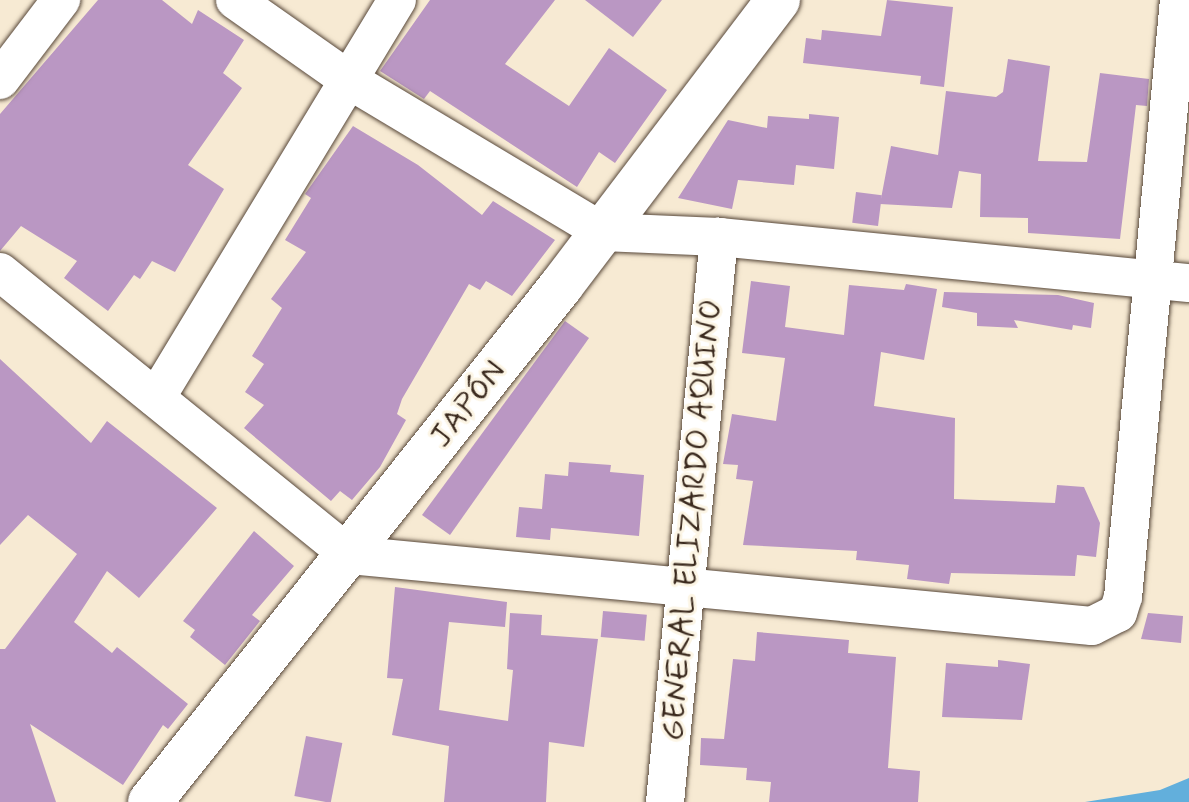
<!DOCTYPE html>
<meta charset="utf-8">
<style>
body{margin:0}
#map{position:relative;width:1189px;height:802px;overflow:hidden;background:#f7ead3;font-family:Mynerve,sans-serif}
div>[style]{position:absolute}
.water>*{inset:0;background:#62afdc}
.building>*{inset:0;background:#ba97c3;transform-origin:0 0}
.roads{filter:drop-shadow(0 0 2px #574739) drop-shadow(0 0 2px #574739)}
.minor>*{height:38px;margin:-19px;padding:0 19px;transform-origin:19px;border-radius:19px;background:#fff}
.tertiary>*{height:44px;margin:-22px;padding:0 22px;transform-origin:22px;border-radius:22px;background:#fff}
span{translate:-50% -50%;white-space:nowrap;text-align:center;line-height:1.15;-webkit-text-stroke:6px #fcf5e5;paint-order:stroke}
.street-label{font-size:32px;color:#3b2a1e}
</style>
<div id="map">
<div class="water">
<div style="clip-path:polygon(1189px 778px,1189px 802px,1085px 802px,1160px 790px)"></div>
</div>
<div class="building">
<div style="clip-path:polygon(98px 0,162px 0,192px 24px,198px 10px,244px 40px,223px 73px,242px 88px,188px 165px,224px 189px,175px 272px,152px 261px,140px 279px,134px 275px,108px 311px,64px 278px,77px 261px,21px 226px,0 251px,0 114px)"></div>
<div style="clip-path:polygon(430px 0,555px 0,505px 64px,569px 106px,609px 48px,667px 90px,615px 163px,599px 152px,577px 187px,430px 91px,424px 99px,380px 71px)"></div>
<div style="clip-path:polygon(585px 0,662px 0,633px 37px)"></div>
<div style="clip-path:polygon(887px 0,953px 7px,944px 87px,920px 84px,921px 76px,803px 63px,806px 38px,821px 40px,822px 30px,881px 36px)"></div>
<div style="clip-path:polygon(1008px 59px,1050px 66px,1038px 161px,1087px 162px,1100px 73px,1149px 79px,1147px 106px,1136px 105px,1120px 239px,1028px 233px,1028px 218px,980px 217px,981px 174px,959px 171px,952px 208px,880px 204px,891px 146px,938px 155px,946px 91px,996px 97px,1003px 92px)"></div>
<div style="clip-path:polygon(809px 114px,839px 117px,834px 169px,796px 165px,794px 185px,738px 180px,732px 209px,678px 198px,728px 120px,767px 128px,768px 116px,809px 119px)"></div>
<div style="clip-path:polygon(353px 126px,418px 165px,482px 215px,493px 201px,555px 240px,512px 296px,486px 281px,480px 290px,469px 284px,402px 399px,397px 414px,406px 420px,380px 467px,352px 500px,340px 491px,331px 501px,244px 428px,264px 405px,245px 392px,264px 364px,252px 356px,282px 308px,271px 299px,306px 252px,285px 240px,311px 198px,305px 194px)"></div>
<div style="left:856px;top:192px;width:26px;height:31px;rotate:7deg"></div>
<div style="clip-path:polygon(751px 281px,790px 286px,785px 327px,844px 335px,849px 285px,904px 290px,906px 284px,937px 289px,924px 360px,881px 352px,874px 406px,955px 418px,954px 499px,1055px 503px,1057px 485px,1084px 487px,1100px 523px,1096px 557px,1077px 555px,1075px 576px,951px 573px,949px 584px,907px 579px,909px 565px,856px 560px,857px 551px,743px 545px,753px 481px,736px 479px,738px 465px,723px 464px,732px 414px,776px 421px,785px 358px,742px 353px)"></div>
<div style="clip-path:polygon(944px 292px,1058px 295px,1094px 303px,1091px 328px,1073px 325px,1072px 330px,1014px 320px,1018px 328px,977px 326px,977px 313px,942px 307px)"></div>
<div style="clip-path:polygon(565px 321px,589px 338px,450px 535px,422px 515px)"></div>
<div style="clip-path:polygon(0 359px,91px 443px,107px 421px,217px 508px,139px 598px,107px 571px,74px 622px,112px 653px,117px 647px,188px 704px,168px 729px,163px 725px,123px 785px,30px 724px,56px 802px,0 802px,0 649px,5px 649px,77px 554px,28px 515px,0 545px)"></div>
<div style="clip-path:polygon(569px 462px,611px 465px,610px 472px,644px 475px,639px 536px,551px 528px,550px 540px,516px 537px,519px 507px,542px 509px,545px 474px,568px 476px)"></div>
<div style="clip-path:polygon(254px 531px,294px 566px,252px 615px,260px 621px,225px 665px,190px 637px,195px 630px,183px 621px)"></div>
<div style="clip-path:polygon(395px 587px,507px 602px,505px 627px,449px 622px,439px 710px,508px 721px,513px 670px,507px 669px,510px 613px,542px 615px,541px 635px,598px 639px,584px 747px,549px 742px,546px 802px,444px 802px,449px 746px,392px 735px,403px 679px,387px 678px)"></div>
<div style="left:603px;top:611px;width:44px;height:26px;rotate:5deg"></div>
<div style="clip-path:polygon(1148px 613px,1183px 616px,1181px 643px,1141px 639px)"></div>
<div style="clip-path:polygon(757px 632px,849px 640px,848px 653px,896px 657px,888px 768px,920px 771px,918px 802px,769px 802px,771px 782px,746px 780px,747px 768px,700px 765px,701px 738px,724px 739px,733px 659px,755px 661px)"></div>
<div style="clip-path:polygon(998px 660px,1030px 664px,1022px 720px,942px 717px,946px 663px,998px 667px)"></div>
<div style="left:306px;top:736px;width:37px;height:61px;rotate:11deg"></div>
</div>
<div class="roads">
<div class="minor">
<div style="left:235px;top:0;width:139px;rotate:35.1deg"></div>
<div style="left:349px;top:80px;width:296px;rotate:30.9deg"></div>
<div style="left:603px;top:232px;width:116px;rotate:2.5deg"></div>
<div style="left:719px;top:237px;width:472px;rotate:5.6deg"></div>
<div style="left:0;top:80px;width:101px;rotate:-52.7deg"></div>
<div style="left:0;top:272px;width:450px;rotate:39deg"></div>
<div style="left:350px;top:555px;width:745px;rotate:5.47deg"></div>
<div style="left:1092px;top:626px;width:29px;rotate:-27deg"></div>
<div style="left:1118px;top:613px;width:17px;rotate:-73deg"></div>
<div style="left:1123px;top:597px;width:600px;rotate:-84.64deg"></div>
<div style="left:156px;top:398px;width:465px;rotate:-58.8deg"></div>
<div style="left:665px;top:802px;width:568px;rotate:-84.54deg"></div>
</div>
<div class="tertiary">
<div style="left:150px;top:802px;width:660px;rotate:-51.46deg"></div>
<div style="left:561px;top:286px;width:359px;rotate:-52.8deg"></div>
</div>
</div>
<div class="street-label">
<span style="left:468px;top:404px;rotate:-52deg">JAPÓN</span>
<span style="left:692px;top:520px;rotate:-85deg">GENERAL ELIZARDO AQUINO</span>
</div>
</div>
